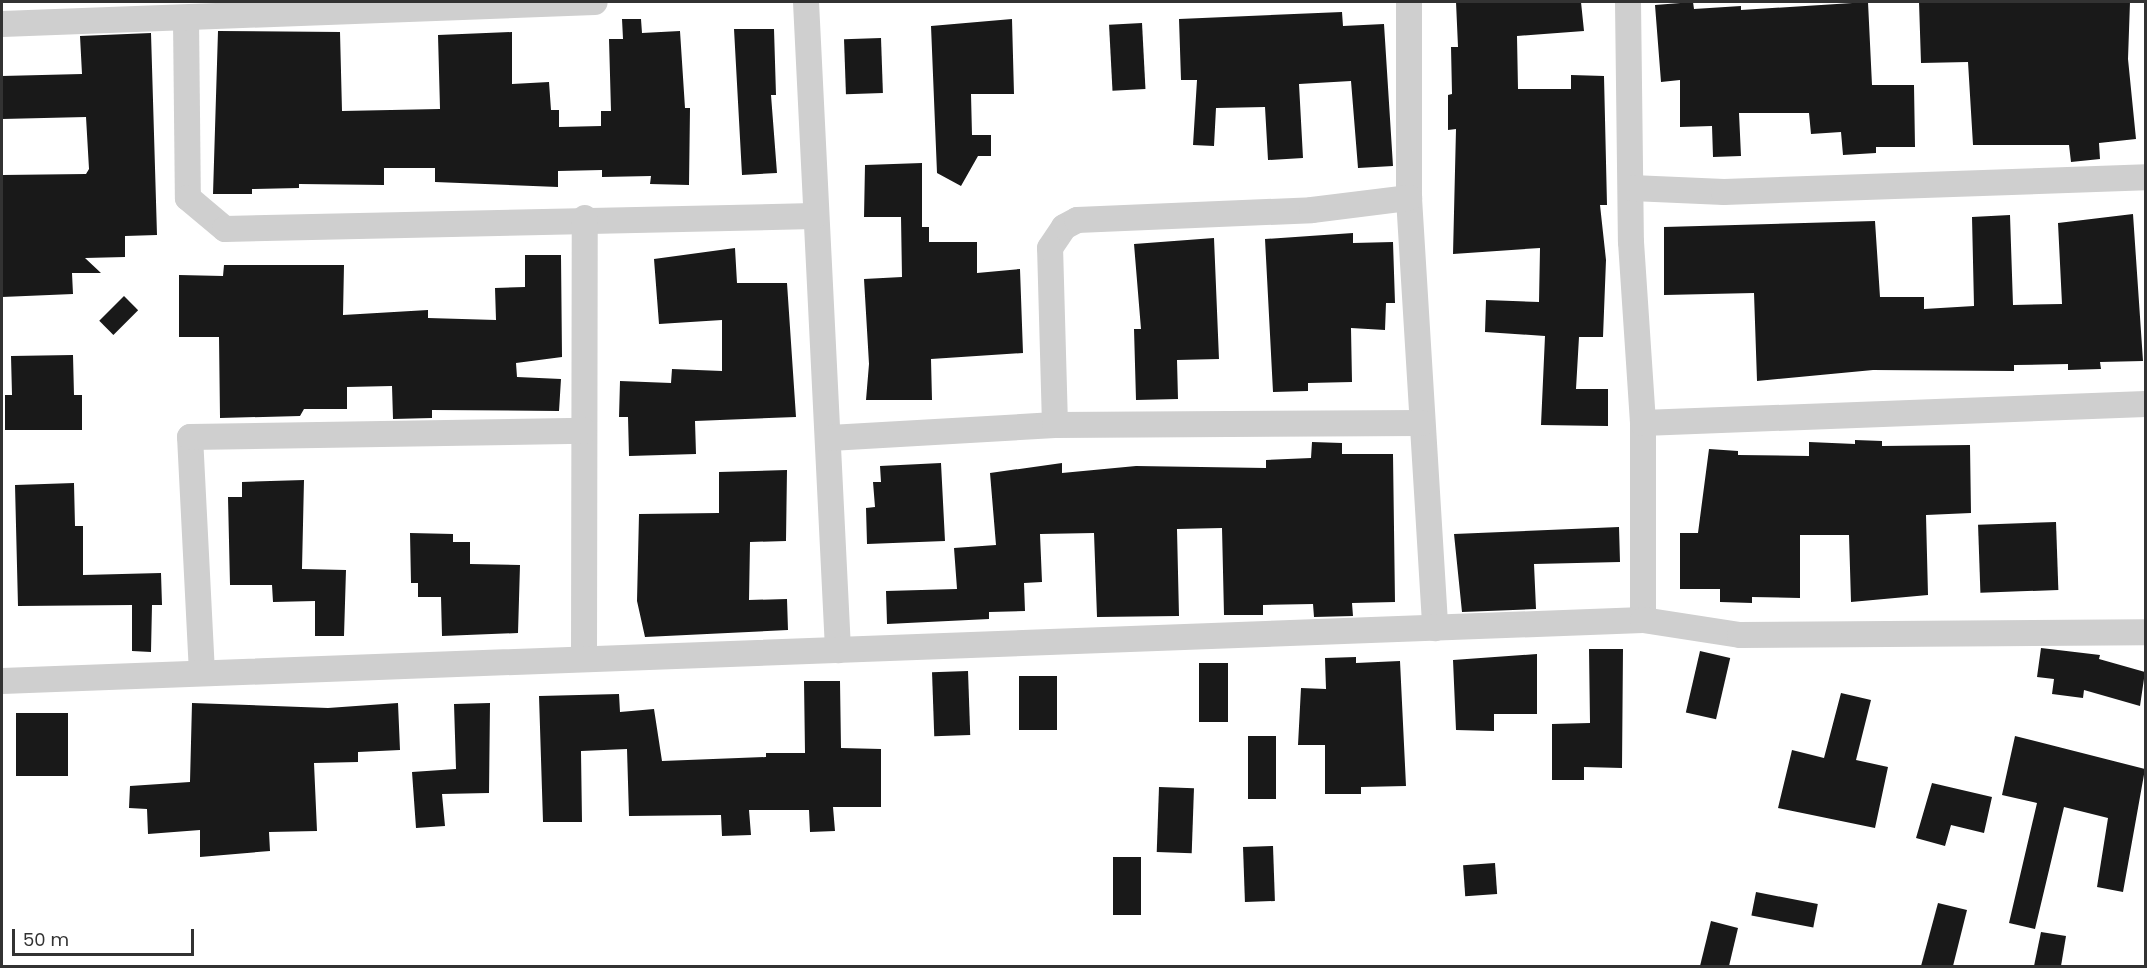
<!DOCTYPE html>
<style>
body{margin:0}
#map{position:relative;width:2147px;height:968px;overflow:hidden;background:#fff;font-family:Poppins,sans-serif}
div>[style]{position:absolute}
.building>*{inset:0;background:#191919;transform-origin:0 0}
.minor>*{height:26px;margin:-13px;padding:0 13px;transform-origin:13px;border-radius:13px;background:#cfcfcf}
span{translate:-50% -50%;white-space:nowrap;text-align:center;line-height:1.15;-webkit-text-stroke:6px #fff;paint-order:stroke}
.frame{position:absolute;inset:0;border:3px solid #323232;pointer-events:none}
.scale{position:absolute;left:12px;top:929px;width:182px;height:27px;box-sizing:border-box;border:3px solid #323232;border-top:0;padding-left:8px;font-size:18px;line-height:21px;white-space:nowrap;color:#323232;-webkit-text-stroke:4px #fff;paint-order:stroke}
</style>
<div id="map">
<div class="building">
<div style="clip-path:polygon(1456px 2px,1581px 2px,1584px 31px,1517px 36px,1518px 89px,1571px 89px,1571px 75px,1604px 76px,1607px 205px,1600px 205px,1606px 260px,1603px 337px,1579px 337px,1576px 389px,1608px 389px,1608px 426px,1541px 425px,1545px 336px,1485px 332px,1486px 300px,1539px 302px,1540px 248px,1453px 254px,1456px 129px,1448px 130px,1448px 95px,1452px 94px,1451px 47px,1458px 47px)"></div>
<div style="clip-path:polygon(1693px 2px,1694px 9px,1741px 6px,1741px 10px,1868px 2px,1872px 85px,1914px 85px,1915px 147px,1876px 147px,1876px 153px,1843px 155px,1841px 132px,1811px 134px,1809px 113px,1739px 113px,1741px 156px,1713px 157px,1712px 126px,1680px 127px,1680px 80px,1661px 82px,1655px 5px)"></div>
<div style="clip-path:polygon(1919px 2px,2130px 2px,2128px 59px,2136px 139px,2099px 143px,2100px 159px,2071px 162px,2069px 145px,1973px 145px,1968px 62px,1921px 63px)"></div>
<div style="clip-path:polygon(1342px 12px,1343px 26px,1384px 24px,1393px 166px,1358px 168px,1351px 81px,1299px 84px,1303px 158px,1268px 160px,1265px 107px,1216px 108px,1214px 146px,1193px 145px,1197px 80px,1181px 80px,1179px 19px)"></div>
<div style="clip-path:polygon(622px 19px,641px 19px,642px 33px,680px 31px,685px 108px,690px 108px,689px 185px,650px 184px,651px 176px,602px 177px,602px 170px,558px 171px,558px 187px,435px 182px,435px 168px,384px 168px,384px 185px,299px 184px,299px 188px,252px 189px,252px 194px,213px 194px,218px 31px,340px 32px,342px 111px,440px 109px,438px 35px,512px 32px,512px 84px,549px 82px,551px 110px,559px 110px,559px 127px,601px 126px,601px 111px,611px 111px,609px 39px,623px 39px)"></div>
<div style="clip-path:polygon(1012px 19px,1014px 94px,971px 94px,972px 135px,991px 135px,991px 156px,978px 156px,961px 186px,937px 173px,931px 26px)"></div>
<div style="left:1142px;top:23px;width:66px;height:33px;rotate:87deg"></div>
<div style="clip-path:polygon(734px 29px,774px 29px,776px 95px,771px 95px,777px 173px,742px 175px)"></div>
<div style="clip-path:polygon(151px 33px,157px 235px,125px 236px,125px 257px,85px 258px,101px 273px,72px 273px,73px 294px,2px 297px,2px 175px,86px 174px,89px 169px,86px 117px,2px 119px,2px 76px,82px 74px,80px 36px)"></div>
<div style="left:881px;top:38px;width:55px;height:37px;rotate:88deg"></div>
<div style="clip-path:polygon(922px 163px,922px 227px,929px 227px,929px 242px,977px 242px,977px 273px,1020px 269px,1023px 353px,931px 359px,932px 400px,866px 400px,869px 364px,864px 279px,902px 277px,901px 217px,864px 217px,865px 165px)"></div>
<div style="clip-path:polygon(2133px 214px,2143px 361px,2100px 362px,2101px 369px,2068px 370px,2068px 364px,2014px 365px,2014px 371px,1873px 370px,1757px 381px,1754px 293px,1664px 295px,1664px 227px,1875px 221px,1880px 297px,1924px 297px,1924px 309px,1974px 306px,1972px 217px,2010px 215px,2013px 305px,2062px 304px,2058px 223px)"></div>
<div style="clip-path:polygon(1353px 233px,1353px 243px,1393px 242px,1395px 303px,1386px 303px,1385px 330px,1351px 328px,1352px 382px,1308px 383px,1308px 391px,1273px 392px,1265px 239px)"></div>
<div style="clip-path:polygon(1214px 238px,1219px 359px,1177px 360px,1178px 399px,1136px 400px,1134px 329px,1141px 329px,1134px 244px)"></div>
<div style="clip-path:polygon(735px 248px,737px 283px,787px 283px,796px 417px,695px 421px,696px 454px,629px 456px,628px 417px,619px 417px,620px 381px,671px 383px,672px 369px,722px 371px,722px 320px,659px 324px,654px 259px)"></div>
<div style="clip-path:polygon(525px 255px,561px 255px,562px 357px,516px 363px,517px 377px,561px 379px,559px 411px,432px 410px,432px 418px,393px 419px,392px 386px,347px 387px,347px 409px,304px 409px,300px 416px,220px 418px,219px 337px,179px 337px,179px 275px,223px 276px,224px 265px,344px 265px,343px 315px,428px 310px,428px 318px,496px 320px,495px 288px,525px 287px)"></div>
<div style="left:124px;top:296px;width:20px;height:35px;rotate:45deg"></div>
<div style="clip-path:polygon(73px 355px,74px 395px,82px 395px,82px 430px,5px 430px,5px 395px,12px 395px,11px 356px)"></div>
<div style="clip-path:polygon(1855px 440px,1882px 441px,1882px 446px,1970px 445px,1971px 513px,1926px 515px,1928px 595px,1851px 602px,1849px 535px,1800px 535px,1800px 598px,1752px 597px,1752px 603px,1720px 602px,1720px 589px,1680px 589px,1680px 533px,1698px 533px,1709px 449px,1738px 451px,1738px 455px,1809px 456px,1809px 442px,1855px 444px)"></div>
<div style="clip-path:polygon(1312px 442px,1342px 443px,1342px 454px,1393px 454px,1395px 602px,1352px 603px,1353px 616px,1314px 617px,1313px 604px,1263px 605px,1263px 615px,1224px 615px,1222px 528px,1177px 529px,1179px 616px,1097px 617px,1094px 533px,1040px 534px,1042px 582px,1024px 583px,1025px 611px,989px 612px,989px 619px,887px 624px,886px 591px,957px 589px,954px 548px,996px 545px,990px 473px,1062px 463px,1062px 473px,1136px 466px,1266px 468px,1266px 460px,1311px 458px)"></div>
<div style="clip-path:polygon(941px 463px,945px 541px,867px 544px,866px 508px,875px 507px,873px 482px,881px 482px,880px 466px)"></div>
<div style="clip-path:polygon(787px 470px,786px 541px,750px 542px,749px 600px,787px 599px,788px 630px,645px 637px,637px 601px,639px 514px,719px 513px,719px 472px)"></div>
<div style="clip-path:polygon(304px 480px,302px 569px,346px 570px,344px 636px,315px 636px,315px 601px,273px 602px,272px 585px,230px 585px,228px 497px,242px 497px,242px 482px)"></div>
<div style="clip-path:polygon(74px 483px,75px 526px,83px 526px,83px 575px,161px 573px,162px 605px,152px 605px,151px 652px,132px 651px,132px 605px,18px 606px,15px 485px)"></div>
<div style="left:2056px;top:522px;width:68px;height:78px;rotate:88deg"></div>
<div style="clip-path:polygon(1619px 527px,1620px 562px,1534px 564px,1536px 609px,1462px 612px,1454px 534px)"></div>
<div style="clip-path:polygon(410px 533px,453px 534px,453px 542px,470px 542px,470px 564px,520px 565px,518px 633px,442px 636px,441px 597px,418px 597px,418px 583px,411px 583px)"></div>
<div style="clip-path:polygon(2041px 648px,2100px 655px,2099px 659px,2145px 672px,2140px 706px,2084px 690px,2083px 698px,2052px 694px,2054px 679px,2037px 677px)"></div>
<div style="clip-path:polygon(1589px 649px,1623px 649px,1622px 768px,1584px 767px,1584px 780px,1552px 780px,1552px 724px,1590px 723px)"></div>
<div style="left:1700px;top:651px;width:31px;height:63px;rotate:13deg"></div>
<div style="clip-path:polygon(1537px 654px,1537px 714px,1494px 714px,1494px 731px,1456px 730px,1453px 660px)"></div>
<div style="clip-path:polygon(1356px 657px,1356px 663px,1400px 661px,1406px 786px,1361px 787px,1361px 794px,1325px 794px,1325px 745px,1298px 745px,1301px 688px,1326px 689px,1325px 658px)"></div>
<div style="left:1228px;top:663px;width:59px;height:29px;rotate:90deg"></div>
<div style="left:968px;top:671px;width:64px;height:36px;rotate:88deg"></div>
<div style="left:1019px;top:676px;width:38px;height:54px"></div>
<div style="clip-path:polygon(804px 681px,840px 681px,841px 748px,881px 749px,881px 807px,833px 807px,835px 831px,810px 832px,809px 810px,749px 810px,751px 835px,722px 836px,721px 815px,629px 816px,627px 749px,581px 751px,582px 822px,543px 822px,539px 696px,619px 694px,620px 712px,654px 709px,662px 761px,766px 757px,766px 753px,805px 753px)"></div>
<div style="clip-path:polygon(1841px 693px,1871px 700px,1856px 760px,1888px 767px,1875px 828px,1778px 808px,1792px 750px,1824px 758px)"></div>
<div style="clip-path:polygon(192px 703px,328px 708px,398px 703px,400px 750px,358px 752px,358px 762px,314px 763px,317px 831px,269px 832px,270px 851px,200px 857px,200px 830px,148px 834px,147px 809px,129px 808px,130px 786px,190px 782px)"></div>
<div style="clip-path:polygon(490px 703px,489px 793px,442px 794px,445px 826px,416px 828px,412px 772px,456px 769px,454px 704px)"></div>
<div style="left:16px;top:713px;width:52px;height:63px"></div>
<div style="left:1248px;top:736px;width:28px;height:63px"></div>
<div style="clip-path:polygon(2015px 736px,2145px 769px,2123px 892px,2097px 887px,2108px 818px,2064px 807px,2035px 929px,2009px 923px,2037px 803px,2002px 795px)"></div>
<div style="clip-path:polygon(1932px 783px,1992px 797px,1984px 833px,1951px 825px,1945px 846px,1916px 838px)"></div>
<div style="left:1159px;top:787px;width:35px;height:65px;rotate:2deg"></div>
<div style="left:1273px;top:846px;width:55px;height:30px;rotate:88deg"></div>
<div style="left:1113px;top:857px;width:28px;height:58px"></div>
<div style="left:1495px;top:863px;width:31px;height:32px;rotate:86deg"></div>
<div style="left:1756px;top:892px;width:63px;height:24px;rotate:11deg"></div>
<div style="clip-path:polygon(1938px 903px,1967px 910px,1953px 966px,1921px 966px)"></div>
<div style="clip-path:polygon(1711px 921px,1738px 928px,1729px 966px,1700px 966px)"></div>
<div style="clip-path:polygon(2041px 932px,2066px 936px,2061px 966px,2034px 966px)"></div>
</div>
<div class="minor">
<div style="left:806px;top:2px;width:649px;rotate:87.17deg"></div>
<div style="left:1409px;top:2px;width:196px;rotate:90deg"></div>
<div style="left:1409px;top:198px;width:431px;rotate:86.5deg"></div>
<div style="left:1628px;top:2px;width:240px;rotate:89.3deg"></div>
<div style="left:1631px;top:242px;width:181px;rotate:86.2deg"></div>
<div style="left:1643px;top:423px;width:197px;rotate:90deg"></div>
<div style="left:186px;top:19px;width:179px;rotate:89.4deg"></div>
<div style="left:188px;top:198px;width:48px;rotate:40deg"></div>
<div style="left:225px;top:229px;width:589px;rotate:-1.26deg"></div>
<div style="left:2px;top:24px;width:593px;rotate:-2.12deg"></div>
<div style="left:1632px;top:188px;width:92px;rotate:2.5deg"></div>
<div style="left:1724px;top:192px;width:422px;rotate:-2deg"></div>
<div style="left:1643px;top:423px;width:503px;rotate:-2.16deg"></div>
<div style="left:1055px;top:425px;width:177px;rotate:-91.6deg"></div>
<div style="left:1050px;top:248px;width:25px;rotate:-56deg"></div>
<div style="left:1064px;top:227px;width:15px;rotate:-28deg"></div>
<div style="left:1077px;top:220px;width:235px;rotate:-2.4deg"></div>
<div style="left:1312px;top:210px;width:98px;rotate:-7.1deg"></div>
<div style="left:830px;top:438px;width:225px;rotate:-3.3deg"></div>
<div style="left:1055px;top:425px;width:366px;rotate:-0.3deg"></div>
<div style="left:584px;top:658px;width:440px;rotate:-89.9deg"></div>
<div style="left:202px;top:673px;width:236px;rotate:-92.9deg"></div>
<div style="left:190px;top:437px;width:394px;rotate:-0.9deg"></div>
<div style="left:2px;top:681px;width:1642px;rotate:-2.13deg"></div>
<div style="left:1643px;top:620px;width:98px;rotate:8.8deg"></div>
<div style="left:1740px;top:635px;width:406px;rotate:-0.4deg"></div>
</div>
<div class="frame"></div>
<div class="scale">50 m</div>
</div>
